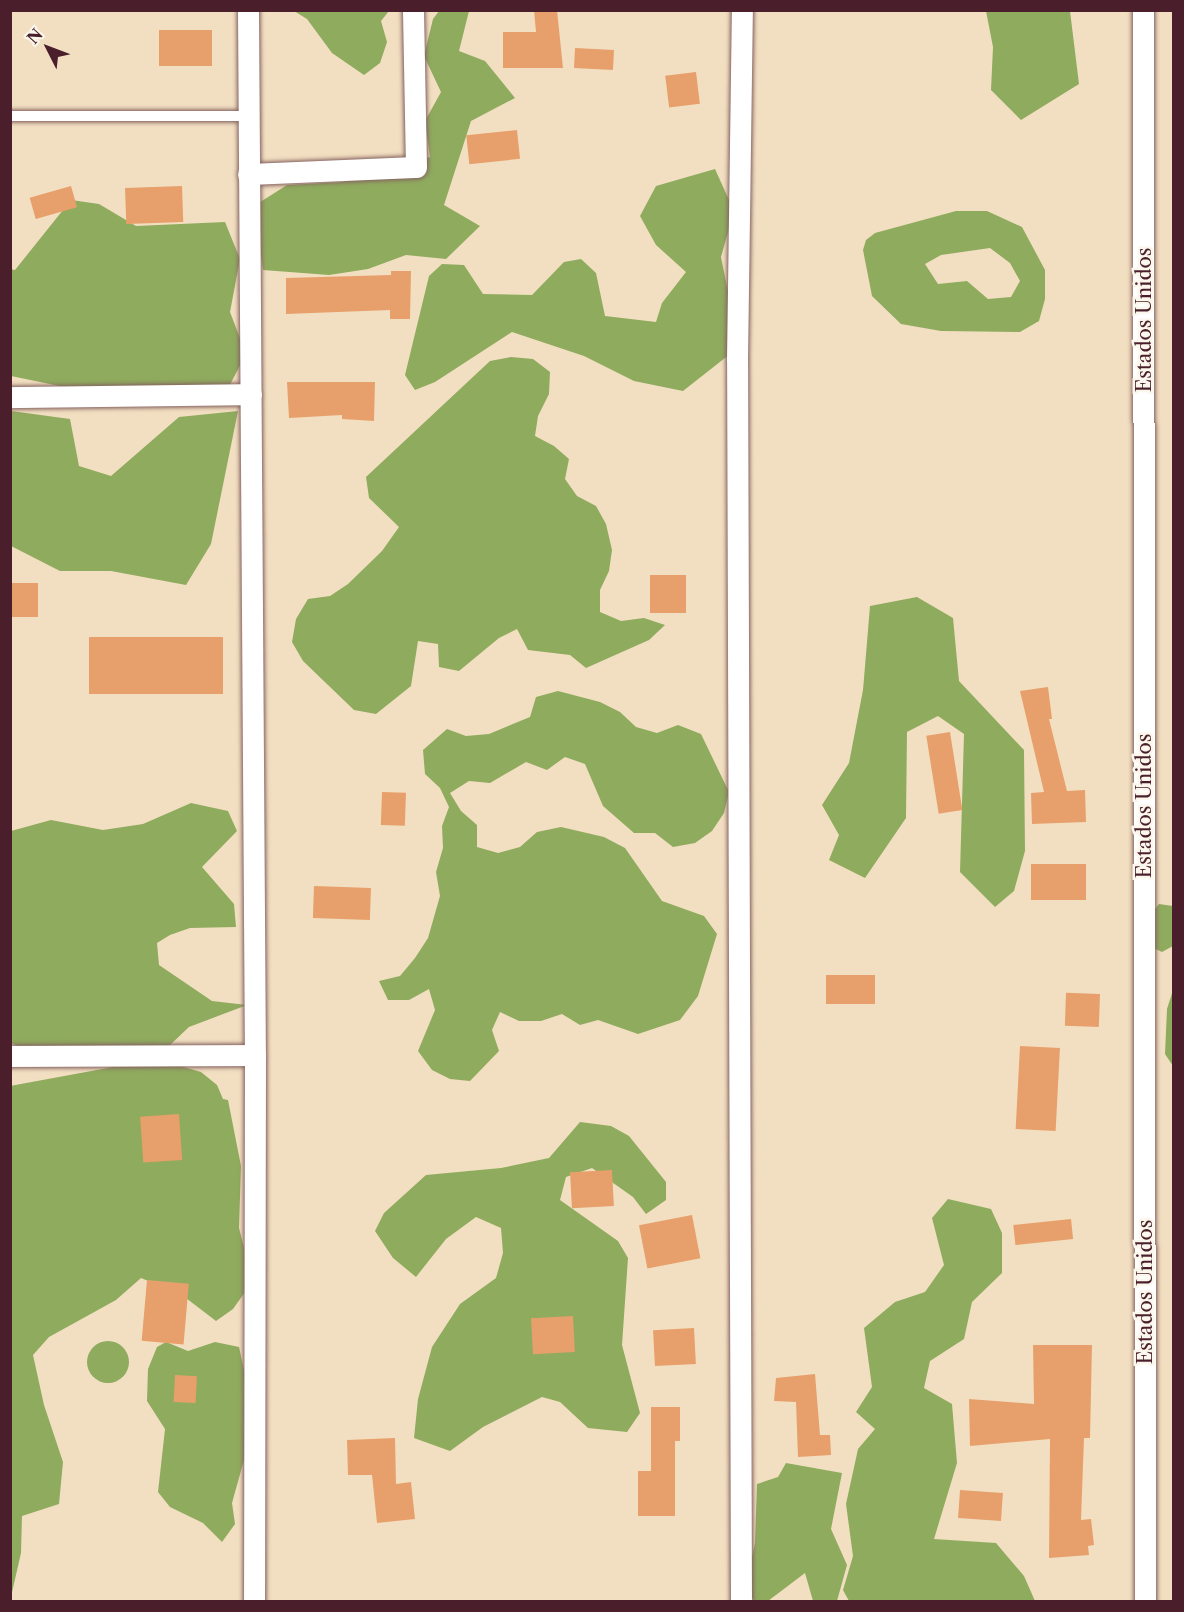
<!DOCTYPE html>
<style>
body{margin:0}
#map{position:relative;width:1184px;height:1612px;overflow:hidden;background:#f2dfc1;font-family:"Libre Caslon Text",serif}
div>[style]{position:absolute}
.forest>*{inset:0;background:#8fab5e}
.round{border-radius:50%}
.building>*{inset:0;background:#e7a06b;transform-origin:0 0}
.roads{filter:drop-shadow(0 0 2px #856260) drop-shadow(0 0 2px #856260)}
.lane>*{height:10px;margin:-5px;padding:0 5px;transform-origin:5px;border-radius:5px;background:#fff}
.street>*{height:21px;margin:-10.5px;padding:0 10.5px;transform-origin:10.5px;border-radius:10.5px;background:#fff}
span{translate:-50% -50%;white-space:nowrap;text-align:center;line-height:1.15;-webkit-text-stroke:5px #fbf7ec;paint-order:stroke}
.street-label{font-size:20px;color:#4a1f2b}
.frame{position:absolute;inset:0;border:12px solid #4a1f2b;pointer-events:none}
.north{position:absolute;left:18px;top:18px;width:60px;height:60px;-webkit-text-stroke:4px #fbf7ec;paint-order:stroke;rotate:312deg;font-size:16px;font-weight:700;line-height:24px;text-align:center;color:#4a1f2b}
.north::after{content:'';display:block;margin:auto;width:21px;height:27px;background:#4a1f2b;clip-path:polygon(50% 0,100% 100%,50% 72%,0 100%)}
</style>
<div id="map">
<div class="forest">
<div style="clip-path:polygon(294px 11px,389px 11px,381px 21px,387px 42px,380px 63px,364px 75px,332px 53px,307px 19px)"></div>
<div style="clip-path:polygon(439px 11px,469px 11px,459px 51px,485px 61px,515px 98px,471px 121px,444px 205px,480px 226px,446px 259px,406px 255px,368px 269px,329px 275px,263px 270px,254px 206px,287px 185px,343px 182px,430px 157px,425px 121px,441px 92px,424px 56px,433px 19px)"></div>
<div style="clip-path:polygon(986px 11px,1070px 11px,1079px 84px,1021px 120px,991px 90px,993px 47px)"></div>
<div style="clip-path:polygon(715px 169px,734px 211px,721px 257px,737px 336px,730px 354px,683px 391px,634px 381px,584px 356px,512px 332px,435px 382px,415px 390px,405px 375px,429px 276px,442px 264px,464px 265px,483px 294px,532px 295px,564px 262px,581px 259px,596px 273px,605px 316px,656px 322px,662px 303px,686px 272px,656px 245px,640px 216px,656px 186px)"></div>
<div style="clip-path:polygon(71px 200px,99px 204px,136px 226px,225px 222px,240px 259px,230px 312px,246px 354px,223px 398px,74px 389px,11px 376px,10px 269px,15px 270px)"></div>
<div style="clip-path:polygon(evenodd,956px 211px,987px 211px,1022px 227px,1045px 270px,1045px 299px,1039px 321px,1020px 332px,941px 331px,901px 324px,872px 296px,863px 250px,866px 240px,875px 233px,956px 211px,990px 248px,1010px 263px,1020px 281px,1011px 297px,988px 299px,967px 281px,938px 284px,925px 264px,941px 255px,990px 248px)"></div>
<div style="clip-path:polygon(511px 357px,533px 359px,550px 372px,549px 394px,538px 416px,535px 436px,554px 446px,569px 459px,565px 479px,577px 496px,596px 506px,606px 524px,612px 550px,609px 571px,600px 590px,600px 612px,621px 621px,644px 618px,665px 625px,649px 640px,586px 668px,570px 655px,528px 650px,517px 629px,499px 638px,459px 671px,439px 667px,438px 644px,418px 641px,411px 686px,376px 714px,354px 710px,303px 661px,292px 642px,296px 619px,308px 599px,330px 596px,348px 584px,382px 551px,399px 527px,369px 498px,366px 477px,490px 361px)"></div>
<div style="clip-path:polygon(11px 411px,70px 419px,79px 466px,111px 476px,179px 417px,238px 411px,211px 544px,186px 585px,111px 571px,60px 571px,11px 546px)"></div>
<div style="clip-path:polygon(917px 597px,953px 618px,959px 681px,1024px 750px,1025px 851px,1014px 891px,995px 907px,960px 872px,964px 734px,938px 716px,907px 732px,906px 818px,865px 878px,829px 860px,839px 835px,822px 805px,849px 763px,863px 690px,870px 606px)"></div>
<div style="clip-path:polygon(558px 691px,600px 702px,620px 712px,636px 727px,657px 733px,678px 725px,701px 734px,729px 792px,724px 813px,712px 831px,695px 843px,673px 847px,655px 833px,634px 833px,603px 806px,585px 764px,565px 757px,547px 770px,526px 762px,490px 783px,469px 781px,450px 793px,461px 811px,477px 825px,477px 847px,498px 853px,520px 847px,537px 832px,561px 827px,604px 837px,625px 848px,662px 901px,704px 916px,717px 934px,698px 996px,680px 1020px,638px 1034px,598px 1020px,580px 1025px,562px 1014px,541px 1021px,519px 1021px,500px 1012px,492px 1030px,499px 1051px,470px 1081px,450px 1079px,432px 1070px,418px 1051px,435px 1010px,429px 989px,409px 1000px,388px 1000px,379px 981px,400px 976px,415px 958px,428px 938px,440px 896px,436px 872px,443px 848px,442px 826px,449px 807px,440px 788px,425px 774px,423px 750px,447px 729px,466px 736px,489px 734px,530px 717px,536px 697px)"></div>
<div style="clip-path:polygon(191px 803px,228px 811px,237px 831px,202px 867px,234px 904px,236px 927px,190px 928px,170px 935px,157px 943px,159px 965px,212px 1001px,247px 1005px,189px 1027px,150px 1064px,31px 1052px,11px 1043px,11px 831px,51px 820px,103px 830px,143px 824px)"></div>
<div style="clip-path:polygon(1159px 904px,1173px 906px,1173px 946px,1162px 952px,1143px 943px,1145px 922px)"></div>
<div style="clip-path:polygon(1173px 990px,1173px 1066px,1165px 1054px,1167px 1009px)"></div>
<div style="clip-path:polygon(180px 1066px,201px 1072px,217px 1085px,223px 1099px,228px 1100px,241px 1166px,239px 1228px,250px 1271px,245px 1292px,233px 1309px,216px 1321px,182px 1295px,141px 1278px,116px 1300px,49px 1337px,33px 1355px,44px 1405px,63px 1462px,59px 1504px,22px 1516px,21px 1553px,10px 1601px,10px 1086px,113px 1067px)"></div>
<div style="clip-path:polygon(580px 1122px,611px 1126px,629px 1136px,666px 1182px,666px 1200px,646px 1214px,633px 1197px,592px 1168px,566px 1177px,560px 1200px,618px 1241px,628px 1258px,622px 1345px,640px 1413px,627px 1432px,588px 1428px,560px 1402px,542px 1397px,483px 1427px,450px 1451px,414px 1438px,418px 1399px,432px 1347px,460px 1304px,496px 1278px,503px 1253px,501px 1228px,476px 1217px,446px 1239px,416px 1277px,393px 1258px,375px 1231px,384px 1213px,426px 1175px,501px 1168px,549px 1158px)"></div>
<div style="clip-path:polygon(948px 1199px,991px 1209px,1002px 1233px,1002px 1273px,972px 1302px,964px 1339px,930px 1361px,924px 1388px,952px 1404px,957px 1463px,934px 1539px,996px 1543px,1024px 1576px,1035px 1601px,849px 1601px,843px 1590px,853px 1556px,846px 1504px,858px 1449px,875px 1429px,856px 1412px,872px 1387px,864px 1328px,895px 1302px,925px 1292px,944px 1265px,932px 1218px)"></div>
<div class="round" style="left:87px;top:1341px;width:42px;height:42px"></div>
<div style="clip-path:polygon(166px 1342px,188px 1351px,215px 1342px,239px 1347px,249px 1392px,249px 1442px,232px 1503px,235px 1524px,222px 1542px,203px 1523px,170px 1507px,158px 1492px,165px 1429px,147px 1401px,148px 1369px,157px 1347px)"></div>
<div style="clip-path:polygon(786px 1463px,842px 1473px,831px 1529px,847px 1565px,837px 1601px,813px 1601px,805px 1573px,768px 1601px,754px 1601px,746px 1586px,755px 1543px,757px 1484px,778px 1477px)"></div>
</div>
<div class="building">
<div style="clip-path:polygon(534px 10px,557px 10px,563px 68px,503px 68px,503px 32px,536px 32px)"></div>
<div style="left:212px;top:30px;width:36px;height:53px;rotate:90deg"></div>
<div style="left:614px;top:50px;width:20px;height:39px;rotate:93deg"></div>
<div style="left:696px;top:72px;width:32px;height:31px;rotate:83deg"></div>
<div style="left:517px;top:130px;width:29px;height:51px;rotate:84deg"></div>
<div style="left:71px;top:186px;width:22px;height:43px;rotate:74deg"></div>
<div style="left:182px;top:186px;width:36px;height:57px;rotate:88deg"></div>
<div style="clip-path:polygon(391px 271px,411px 271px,410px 319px,390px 319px,390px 310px,286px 314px,286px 278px,391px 275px)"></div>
<div style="clip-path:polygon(287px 382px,375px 382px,374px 421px,342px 419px,342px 415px,289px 418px)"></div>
<div style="left:650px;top:575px;width:36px;height:38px"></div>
<div style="left:10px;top:583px;width:28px;height:34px"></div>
<div style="left:223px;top:637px;width:57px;height:134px;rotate:90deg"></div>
<div style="clip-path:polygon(1048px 687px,1052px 719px,1049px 719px,1067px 791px,1085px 790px,1086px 822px,1032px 824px,1031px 793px,1044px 792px,1020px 691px)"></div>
<div style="left:950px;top:732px;width:79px;height:24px;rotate:81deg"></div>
<div style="left:382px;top:792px;width:24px;height:33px;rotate:2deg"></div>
<div style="left:1031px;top:864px;width:55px;height:36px"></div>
<div style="left:314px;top:886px;width:57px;height:32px;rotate:2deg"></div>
<div style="left:875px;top:975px;width:29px;height:49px;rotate:90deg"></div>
<div style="left:1100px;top:994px;width:33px;height:34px;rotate:92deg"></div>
<div style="left:1020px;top:1046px;width:40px;height:83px;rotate:3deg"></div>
<div style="left:179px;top:1114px;width:46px;height:39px;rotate:86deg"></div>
<div style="left:612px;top:1170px;width:36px;height:42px;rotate:87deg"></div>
<div style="left:692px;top:1215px;width:44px;height:54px;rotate:79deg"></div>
<div style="left:1071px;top:1219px;width:20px;height:58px;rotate:84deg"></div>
<div style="left:147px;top:1280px;width:42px;height:61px;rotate:5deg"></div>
<div style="left:573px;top:1316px;width:36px;height:42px;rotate:87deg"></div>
<div style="left:694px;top:1328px;width:36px;height:41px;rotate:87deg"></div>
<div style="clip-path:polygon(1033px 1345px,1092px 1345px,1090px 1438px,1084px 1438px,1081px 1520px,1091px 1519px,1094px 1545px,1088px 1546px,1089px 1555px,1049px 1558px,1050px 1439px,970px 1446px,969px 1399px,1034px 1404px)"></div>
<div style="clip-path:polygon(815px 1374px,820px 1435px,830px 1435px,831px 1455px,798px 1457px,796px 1402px,774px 1401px,776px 1378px)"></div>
<div style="left:175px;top:1375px;width:22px;height:27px;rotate:3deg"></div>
<div style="clip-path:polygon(651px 1407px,680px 1407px,680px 1441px,675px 1441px,675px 1516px,638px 1516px,638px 1471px,651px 1471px)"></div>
<div style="clip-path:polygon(395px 1438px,396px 1484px,411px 1482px,415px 1519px,377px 1523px,372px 1475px,348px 1475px,347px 1440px)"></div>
<div style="left:960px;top:1490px;width:43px;height:28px;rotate:4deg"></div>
</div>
<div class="roads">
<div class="lane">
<div style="left:10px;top:116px;width:238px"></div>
</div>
<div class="street">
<div style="left:248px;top:10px;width:1045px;rotate:89.62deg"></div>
<div style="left:255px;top:1055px;width:547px;rotate:90.1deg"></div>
<div style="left:1143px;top:10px;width:1592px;rotate:89.93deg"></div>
<div style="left:248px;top:174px;width:168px;rotate:-2.4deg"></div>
<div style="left:416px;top:167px;width:157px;rotate:-91.1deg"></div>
<div style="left:10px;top:397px;width:241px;rotate:-0.7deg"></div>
<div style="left:10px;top:1056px;width:245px;rotate:-0.2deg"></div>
<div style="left:741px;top:1602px;width:1242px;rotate:-90.18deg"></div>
<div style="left:737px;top:360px;width:350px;rotate:-89.2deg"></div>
</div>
</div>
<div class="street-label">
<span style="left:1144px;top:320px;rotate:-90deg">Estados Unidos</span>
<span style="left:1144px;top:806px;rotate:-90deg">Estados Unidos</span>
<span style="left:1145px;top:1292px;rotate:-90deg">Estados Unidos</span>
</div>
<div class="frame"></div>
<div class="north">N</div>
</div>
